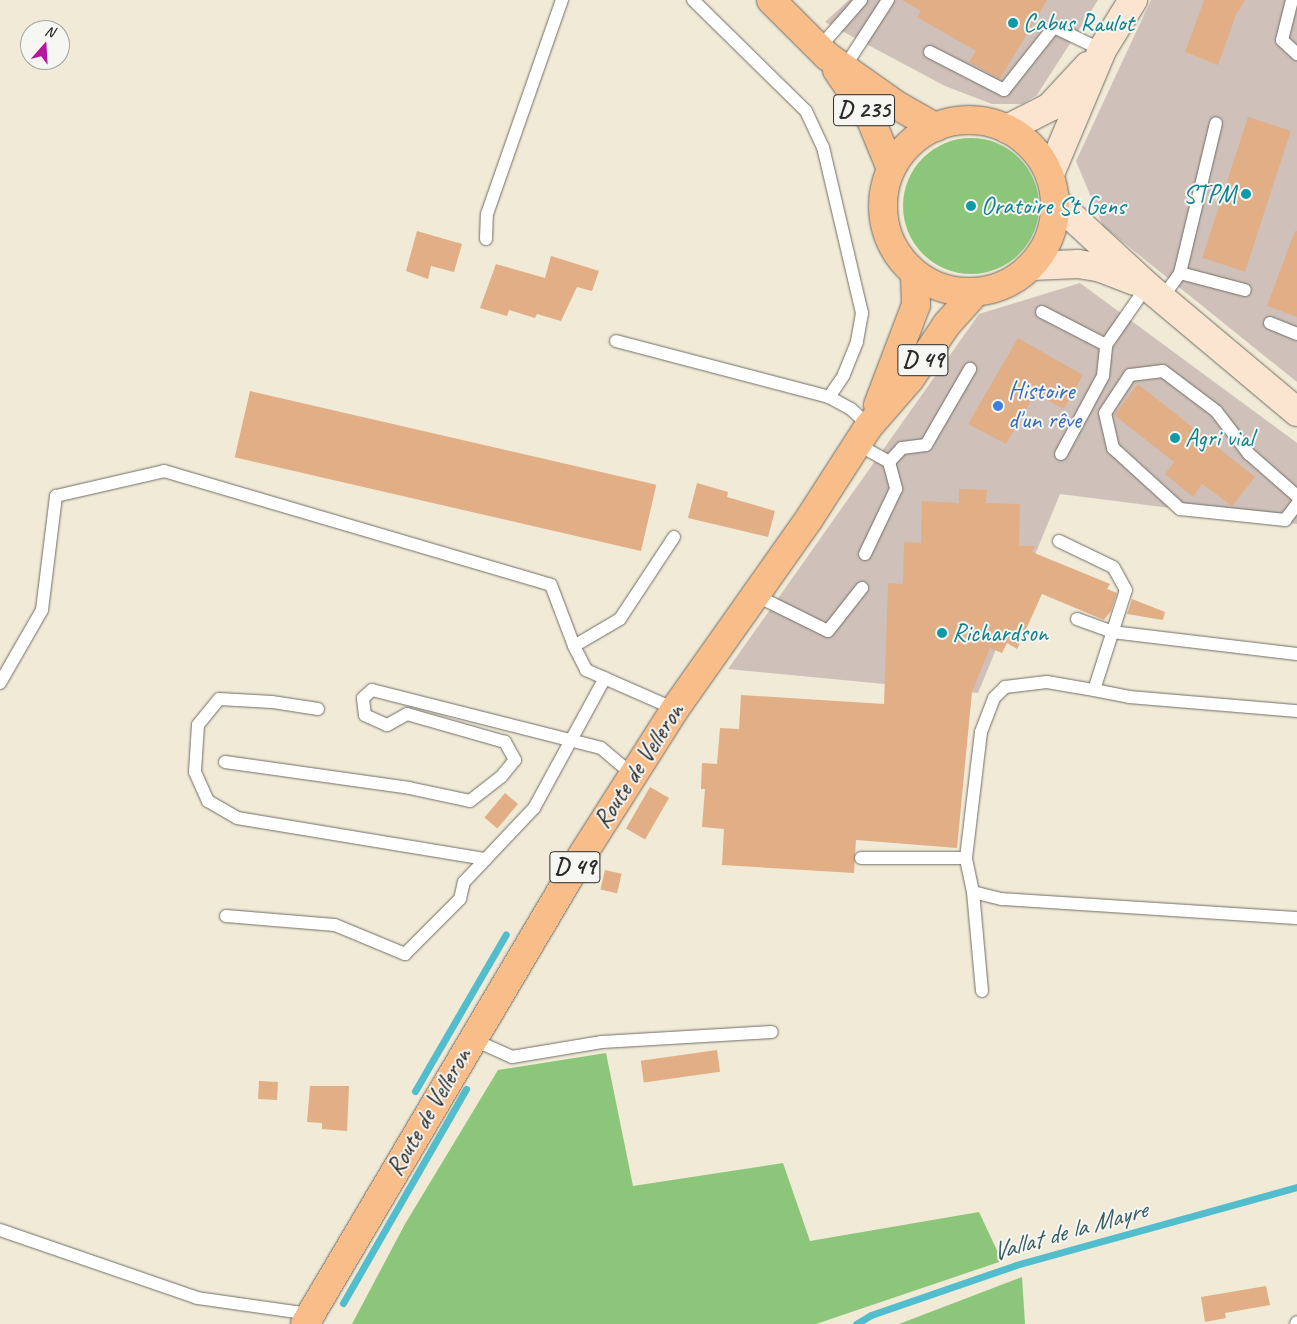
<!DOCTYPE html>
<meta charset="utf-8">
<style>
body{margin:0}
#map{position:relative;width:1297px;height:1324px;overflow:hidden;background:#f0ead6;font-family:Caveat,sans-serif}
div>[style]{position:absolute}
.industrial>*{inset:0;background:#cfc1ba}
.green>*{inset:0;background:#8cc67b}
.round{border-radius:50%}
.stream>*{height:7px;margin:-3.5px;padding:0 3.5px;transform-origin:3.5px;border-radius:3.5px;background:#52bdcd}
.building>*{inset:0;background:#e1ae86;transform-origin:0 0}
.roads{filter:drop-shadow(0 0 1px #706e67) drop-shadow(0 0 1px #706e67)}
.lane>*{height:12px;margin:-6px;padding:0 6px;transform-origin:6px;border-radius:6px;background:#fff}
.secondary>*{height:28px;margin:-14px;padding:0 14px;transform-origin:14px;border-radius:14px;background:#fce5d0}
.primary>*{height:28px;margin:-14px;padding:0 14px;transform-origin:14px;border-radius:14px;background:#f8bd89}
.primary>.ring{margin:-14px;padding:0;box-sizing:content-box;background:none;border:28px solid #f8bd89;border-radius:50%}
.dots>*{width:14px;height:14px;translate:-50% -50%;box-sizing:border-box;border:2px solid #f6f6f2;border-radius:50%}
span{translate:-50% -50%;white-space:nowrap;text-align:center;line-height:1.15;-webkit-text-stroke:4px #f6f6f2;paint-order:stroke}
.shield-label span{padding:1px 4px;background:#f6f6f2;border:1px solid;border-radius:4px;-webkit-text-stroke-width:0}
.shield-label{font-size:24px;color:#2b2b2b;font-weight:700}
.culture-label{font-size:25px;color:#0d838f}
.left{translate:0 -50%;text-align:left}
.right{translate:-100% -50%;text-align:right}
.shop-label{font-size:25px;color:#366cbe}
.street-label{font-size:25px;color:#2b2b2b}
.water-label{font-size:26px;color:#395e64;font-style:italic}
.north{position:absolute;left:20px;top:20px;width:50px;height:50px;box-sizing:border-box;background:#f6f6f2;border:1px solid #a5a5a2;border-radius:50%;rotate:19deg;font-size:14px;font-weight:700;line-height:20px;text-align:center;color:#2b2b2b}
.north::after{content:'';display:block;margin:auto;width:18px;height:22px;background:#b5179e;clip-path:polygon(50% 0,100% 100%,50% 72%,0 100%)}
</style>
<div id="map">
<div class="industrial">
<div style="clip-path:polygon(849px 0,1098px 0,1037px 95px,1022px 104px,992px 104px,945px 86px,825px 22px)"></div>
<div style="clip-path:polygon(1151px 0,1297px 0,1297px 382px,1103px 226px,1076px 161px)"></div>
<div style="clip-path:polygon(1080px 283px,1297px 443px,1297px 524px,1060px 494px,978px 693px,728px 669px,979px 314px)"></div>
</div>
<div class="green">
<div class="round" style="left:903px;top:138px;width:136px;height:136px"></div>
<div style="clip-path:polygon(606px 1053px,633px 1186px,783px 1163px,810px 1241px,979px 1212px,1002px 1261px,816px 1324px,352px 1324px,405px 1224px,498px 1070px)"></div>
<div style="clip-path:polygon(1022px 1277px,1025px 1324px,899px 1324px)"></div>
</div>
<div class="stream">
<div style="left:415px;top:1091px;width:181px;rotate:-59.9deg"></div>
<div style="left:343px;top:1303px;width:247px;rotate:-60.1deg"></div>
<div style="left:856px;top:1324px;width:17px;rotate:-31deg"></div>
<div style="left:871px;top:1315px;width:153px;rotate:-19deg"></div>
<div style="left:1016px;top:1265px;width:292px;rotate:-15.5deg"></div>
</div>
<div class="building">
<div style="clip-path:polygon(902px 0,1047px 0,1000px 79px,969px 62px,976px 51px,917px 17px,921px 11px)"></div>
<div style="clip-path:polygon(1204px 0,1245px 0,1236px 15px,1218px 65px,1185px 52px)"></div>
<div style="left:1248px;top:117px;width:45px;height:148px;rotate:18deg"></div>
<div style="clip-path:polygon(417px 231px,462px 244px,454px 272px,431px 266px,428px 279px,406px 271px)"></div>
<div style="clip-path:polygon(1295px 231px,1297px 231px,1297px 317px,1267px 306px)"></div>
<div style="clip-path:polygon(551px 256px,599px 271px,592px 291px,577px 287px,561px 321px,537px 314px,535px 318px,509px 310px,507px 316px,480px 308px,496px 264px,545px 278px)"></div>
<div style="clip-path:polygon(1018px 338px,1083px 375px,1064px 409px,1035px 394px,1006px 444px,968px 424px)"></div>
<div style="clip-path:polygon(1138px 384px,1255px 477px,1232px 506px,1202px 484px,1193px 497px,1165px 474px,1174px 462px,1114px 415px)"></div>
<div style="left:250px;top:391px;width:417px;height:68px;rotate:13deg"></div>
<div style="clip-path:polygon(697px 483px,728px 492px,727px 497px,775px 511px,768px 537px,688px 518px)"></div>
<div style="clip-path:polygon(959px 489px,987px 490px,986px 503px,1020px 504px,1019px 546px,1035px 546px,1032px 552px,1110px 584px,1107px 589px,1117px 593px,1111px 611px,1104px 620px,1042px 594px,1017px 649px,1007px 643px,1002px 653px,990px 648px,972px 692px,957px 848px,856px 840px,854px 873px,722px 865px,724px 829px,702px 827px,705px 789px,701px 789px,702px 763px,717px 764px,720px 728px,739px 729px,741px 695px,884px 704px,888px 583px,903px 584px,904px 542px,921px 543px,922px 501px,959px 503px)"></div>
<div style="clip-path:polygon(1132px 599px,1165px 612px,1163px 620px,1127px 614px)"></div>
<div style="left:650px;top:787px;width:22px;height:48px;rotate:30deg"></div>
<div style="left:505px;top:793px;width:17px;height:32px;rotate:40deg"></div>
<div style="left:605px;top:870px;width:17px;height:20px;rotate:13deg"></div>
<div style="left:717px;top:1050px;width:22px;height:77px;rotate:82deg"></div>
<div style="left:259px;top:1081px;width:19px;height:18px;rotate:3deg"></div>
<div style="clip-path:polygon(310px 1086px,349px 1086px,347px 1131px,322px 1129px,322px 1123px,307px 1122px)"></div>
<div style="clip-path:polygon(1266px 1286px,1270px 1305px,1225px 1313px,1226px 1318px,1205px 1322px,1201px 1297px)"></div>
</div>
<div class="roads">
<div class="lane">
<div style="left:693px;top:0;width:158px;rotate:44.5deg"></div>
<div style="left:806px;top:111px;width:40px;rotate:65deg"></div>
<div style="left:823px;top:147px;width:171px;rotate:76.8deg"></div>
<div style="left:862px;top:313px;width:29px;rotate:100deg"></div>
<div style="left:857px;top:342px;width:35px;rotate:112deg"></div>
<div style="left:844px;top:375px;width:27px;rotate:124deg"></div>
<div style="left:829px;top:397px;width:25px;rotate:29deg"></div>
<div style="left:851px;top:409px;width:25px;rotate:43deg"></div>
<div style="left:1292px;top:0;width:41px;rotate:104deg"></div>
<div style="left:1282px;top:40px;width:21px;rotate:43deg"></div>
<div style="left:819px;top:48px;width:64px;rotate:-48.8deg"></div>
<div style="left:930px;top:52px;width:83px;rotate:27.2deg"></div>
<div style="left:1004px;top:90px;width:80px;rotate:-51.6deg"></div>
<div style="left:1054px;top:27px;width:53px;rotate:25.6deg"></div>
<div style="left:844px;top:68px;width:81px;rotate:-57.1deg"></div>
<div style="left:486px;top:239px;width:25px;rotate:-88deg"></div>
<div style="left:487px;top:214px;width:227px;rotate:-70.7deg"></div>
<div style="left:1180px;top:273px;width:67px;rotate:14.7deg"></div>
<div style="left:1162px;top:298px;width:31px;rotate:-54deg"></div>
<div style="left:1180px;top:273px;width:154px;rotate:-76.5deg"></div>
<div style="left:1042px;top:312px;width:72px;rotate:27.3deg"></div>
<div style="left:1106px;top:345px;width:72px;rotate:-55.2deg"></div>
<div style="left:1270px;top:323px;width:29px;rotate:22deg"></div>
<div style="left:616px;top:341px;width:220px;rotate:14.7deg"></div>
<div style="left:857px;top:444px;width:37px;rotate:29deg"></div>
<div style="left:889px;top:462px;width:28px;rotate:75deg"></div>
<div style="left:896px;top:489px;width:72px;rotate:115.5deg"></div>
<div style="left:1061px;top:454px;width:89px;rotate:-61.7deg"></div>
<div style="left:1103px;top:376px;width:31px;rotate:-84deg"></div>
<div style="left:889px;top:462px;width:19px;rotate:-47deg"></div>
<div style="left:902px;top:448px;width:24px;rotate:-7deg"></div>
<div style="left:926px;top:445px;width:88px;rotate:-59.9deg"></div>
<div style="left:1297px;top:496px;width:64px;rotate:-138.8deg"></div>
<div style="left:1249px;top:454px;width:54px;rotate:-127.5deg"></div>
<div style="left:1216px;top:411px;width:66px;rotate:-143deg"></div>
<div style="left:1163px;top:371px;width:33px;rotate:173deg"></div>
<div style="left:1130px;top:375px;width:45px;rotate:123.3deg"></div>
<div style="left:1105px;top:413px;width:36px;rotate:77deg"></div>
<div style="left:1113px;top:448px;width:91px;rotate:42.3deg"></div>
<div style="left:1180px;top:509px;width:106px;rotate:6deg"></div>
<div style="left:1285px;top:520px;width:20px;rotate:-53deg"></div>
<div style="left:674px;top:537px;width:98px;rotate:123.4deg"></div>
<div style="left:620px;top:619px;width:53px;rotate:149.6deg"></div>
<div style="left:574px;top:646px;width:27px;rotate:63deg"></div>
<div style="left:586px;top:670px;width:97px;rotate:23.7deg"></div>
<div style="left:755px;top:595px;width:81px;rotate:26.3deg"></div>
<div style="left:828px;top:631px;width:55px;rotate:-51.7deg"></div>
<div style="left:1077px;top:619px;width:37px;rotate:20deg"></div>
<div style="left:1112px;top:632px;width:186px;rotate:6.8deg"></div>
<div style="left:0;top:683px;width:84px;rotate:-60.1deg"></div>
<div style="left:42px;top:610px;width:115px;rotate:-83deg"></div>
<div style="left:56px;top:496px;width:111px;rotate:-13deg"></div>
<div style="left:164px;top:471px;width:403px;rotate:16.4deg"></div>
<div style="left:551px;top:585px;width:65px;rotate:69.3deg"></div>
<div style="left:1094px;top:690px;width:36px;rotate:11deg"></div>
<div style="left:1129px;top:697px;width:169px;rotate:4.8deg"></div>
<div style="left:318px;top:709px;width:47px;rotate:-171.3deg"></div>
<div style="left:272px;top:702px;width:53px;rotate:-176.8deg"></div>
<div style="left:219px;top:699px;width:33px;rotate:129deg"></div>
<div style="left:198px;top:725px;width:47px;rotate:93.7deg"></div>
<div style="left:195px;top:772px;width:32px;rotate:66deg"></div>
<div style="left:208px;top:801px;width:34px;rotate:30deg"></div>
<div style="left:237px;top:818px;width:252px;rotate:9.4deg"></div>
<div style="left:225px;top:762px;width:186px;rotate:8deg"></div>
<div style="left:409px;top:788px;width:62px;rotate:12deg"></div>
<div style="left:470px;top:801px;width:39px;rotate:-38deg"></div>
<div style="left:501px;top:777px;width:22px;rotate:-51deg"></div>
<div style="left:515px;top:760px;width:21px;rotate:-119deg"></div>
<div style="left:505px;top:742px;width:102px;rotate:-164.1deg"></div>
<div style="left:407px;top:714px;width:23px;rotate:151deg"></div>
<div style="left:387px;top:725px;width:24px;rotate:-156deg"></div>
<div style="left:365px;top:715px;width:17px;rotate:-97deg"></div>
<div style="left:363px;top:698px;width:12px;rotate:-42deg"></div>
<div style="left:372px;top:690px;width:236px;rotate:14.2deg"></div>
<div style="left:601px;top:748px;width:42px;rotate:40.2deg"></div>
<div style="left:861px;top:858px;width:105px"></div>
<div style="left:973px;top:892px;width:30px;rotate:14deg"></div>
<div style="left:1002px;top:899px;width:296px;rotate:3.7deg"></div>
<div style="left:226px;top:916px;width:109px;rotate:4.7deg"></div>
<div style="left:335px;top:925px;width:76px;rotate:22.5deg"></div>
<div style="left:405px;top:954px;width:78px;rotate:-45deg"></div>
<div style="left:460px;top:899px;width:17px;rotate:-77deg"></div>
<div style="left:464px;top:882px;width:102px;rotate:-46.6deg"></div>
<div style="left:534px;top:808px;width:148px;rotate:-61.4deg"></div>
<div style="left:982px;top:991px;width:99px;rotate:-95.2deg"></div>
<div style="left:973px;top:892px;width:35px;rotate:-102deg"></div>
<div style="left:966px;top:858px;width:127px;rotate:-83.2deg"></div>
<div style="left:981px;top:732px;width:36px;rotate:-69deg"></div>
<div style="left:994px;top:698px;width:16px;rotate:-45deg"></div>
<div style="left:1005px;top:687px;width:42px;rotate:-6.8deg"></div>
<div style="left:1047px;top:682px;width:48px;rotate:9.7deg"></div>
<div style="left:1094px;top:690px;width:105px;rotate:-72.3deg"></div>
<div style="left:1126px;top:590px;width:26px;rotate:-119deg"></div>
<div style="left:1113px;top:567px;width:60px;rotate:-154.3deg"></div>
<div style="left:472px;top:1039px;width:44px;rotate:24.2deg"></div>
<div style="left:512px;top:1057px;width:91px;rotate:-9.5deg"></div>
<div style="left:602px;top:1042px;width:170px;rotate:-3.4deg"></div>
<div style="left:0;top:1230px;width:208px;rotate:19deg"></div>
<div style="left:197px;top:1298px;width:114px;rotate:8.1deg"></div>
<div style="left:1296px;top:1324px;width:2px;rotate:-63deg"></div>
</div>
<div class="secondary">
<div style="left:1007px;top:129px;width:48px;rotate:-27.1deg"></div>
<div style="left:1050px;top:107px;width:56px;rotate:-47.2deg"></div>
<div style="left:1050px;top:174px;width:134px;rotate:-67.2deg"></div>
<div style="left:1102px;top:50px;width:59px;rotate:-58.2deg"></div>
<div style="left:1056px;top:202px;width:124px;rotate:42.7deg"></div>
<div style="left:1147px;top:286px;width:196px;rotate:40deg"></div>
<div style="left:1032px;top:266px;width:46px;rotate:-2.5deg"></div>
<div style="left:1078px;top:264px;width:20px;rotate:9deg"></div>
<div style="left:1098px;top:267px;width:39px;rotate:21deg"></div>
</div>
<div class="primary">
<div style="left:771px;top:0;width:79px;rotate:45deg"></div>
<div style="left:827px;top:56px;width:87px;rotate:35.2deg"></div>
<div style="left:898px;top:106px;width:43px;rotate:29.6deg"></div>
<div style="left:837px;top:70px;width:60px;rotate:55.8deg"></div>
<div style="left:871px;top:120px;width:53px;rotate:67.8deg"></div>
<div class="ring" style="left:883px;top:120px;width:144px;height:144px"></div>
<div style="left:878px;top:405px;width:107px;rotate:-69.2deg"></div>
<div style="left:916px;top:305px;width:31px;rotate:-92deg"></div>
<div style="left:305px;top:1324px;width:546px;rotate:-59.4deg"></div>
<div style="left:583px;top:854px;width:172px;rotate:-57.6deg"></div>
<div style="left:675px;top:709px;width:232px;rotate:-54.8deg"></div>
<div style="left:809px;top:519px;width:111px;rotate:-57.2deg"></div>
<div style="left:869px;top:426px;width:62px;rotate:-48.9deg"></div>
<div style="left:910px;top:379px;width:66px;rotate:-56.1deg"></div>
<div style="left:947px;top:324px;width:42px;rotate:-47.9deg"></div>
</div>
</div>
<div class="dots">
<div style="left:1013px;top:23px;background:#0f9aa8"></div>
<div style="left:1246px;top:194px;background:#0f9aa8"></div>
<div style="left:971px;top:206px;background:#0f9aa8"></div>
<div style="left:998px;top:406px;background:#3f7fe0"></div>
<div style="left:1175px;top:438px;background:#0f9aa8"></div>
<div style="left:942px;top:633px;background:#0f9aa8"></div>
</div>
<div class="shield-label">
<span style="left:864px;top:110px">D 235</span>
<span style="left:923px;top:360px">D 49</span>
<span style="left:575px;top:867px">D 49</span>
</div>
<div class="culture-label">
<span class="left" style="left:1023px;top:23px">Cabus Raulot</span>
<span class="right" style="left:1236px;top:194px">STPM</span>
<span class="left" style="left:981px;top:206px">Oratoire St Gens</span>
<span class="left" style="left:1185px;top:438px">Agri vial</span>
<span class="left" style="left:952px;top:633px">Richardson</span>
</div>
<div class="shop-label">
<span class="left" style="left:1008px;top:406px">Histoire<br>d'un rêve</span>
</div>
<div class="street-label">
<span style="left:639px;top:766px;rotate:-57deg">Route de Velleron</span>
<span style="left:429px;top:1112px;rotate:-60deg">Route de Velleron</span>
</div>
<div class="water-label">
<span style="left:1069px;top:1231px;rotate:-16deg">Vallat de la Mayre</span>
</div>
<div class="north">N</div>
</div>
